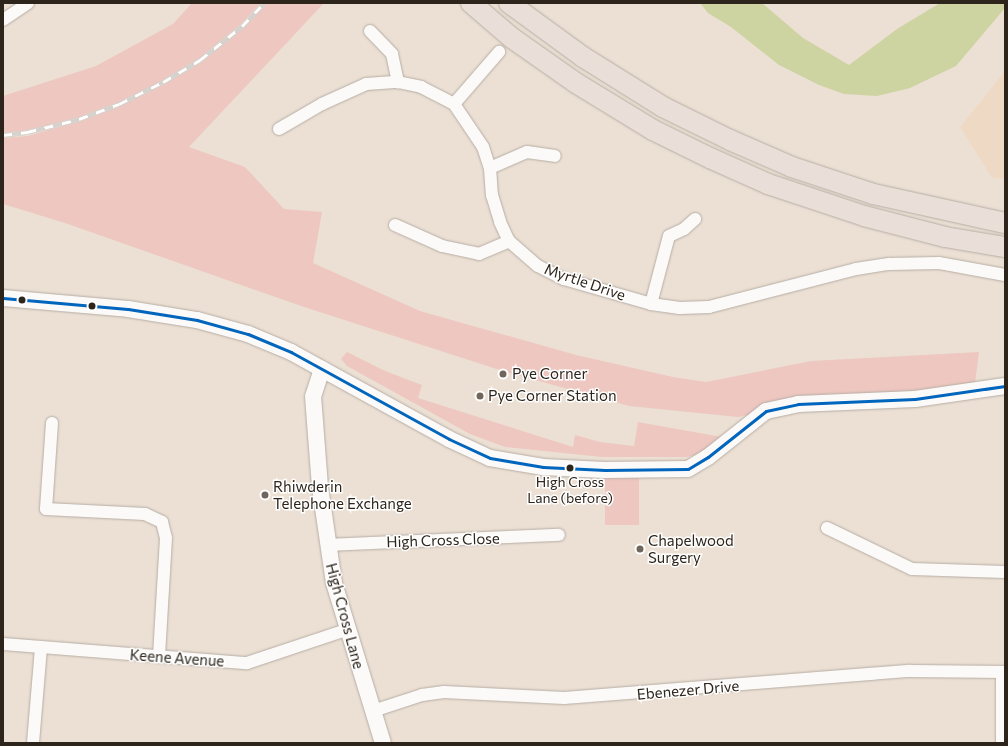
<!DOCTYPE html>
<style>
body{margin:0}
#map{position:relative;width:1008px;height:746px;overflow:hidden;background:#ece0d4;font-family:Commissioner,sans-serif}
div>[style]{position:absolute}
.built>*{inset:0;background:#eedac4}
.green>*{inset:0;background:#edc7c0;transform-origin:0 0}
.water>*{inset:0;background:#cdd3a1}
.roads{filter:drop-shadow(0 0 1px #b6ada4) drop-shadow(0 0 1px #b6ada4)}
.minor>*{height:12px;margin:-6px;padding:0 6px;transform-origin:6px;border-radius:6px;background:#fcfaf9}
.tertiary>*{height:16px;margin:-8px;padding:0 8px;transform-origin:8px;border-radius:8px;background:#fcfaf9}
.primary>*{height:20px;margin:-10px;padding:0 10px;transform-origin:10px;border-radius:10px;background:#e9dfd8}
.rail>*{height:4.5px;margin-top:-2.25px;transform-origin:0;background:repeating-linear-gradient(90deg,#fff 0 9px,#d5d2cd 0 18px);box-sizing:border-box;border-block:1px solid #d5d2cd}
.bus-1>*{height:3px;margin:-1.5px;padding:0 1.5px;transform-origin:1.5px;border-radius:1.5px;background:#0065bd}
.dots>*{width:11px;height:11px;translate:-50% -50%;box-sizing:border-box;border:2px solid #fff;border-radius:50%}
span{translate:-50% -50%;white-space:nowrap;text-align:center;line-height:1.15;-webkit-text-stroke:3px #fff;paint-order:stroke}
.bus-label{font-size:14px;color:#2d251c}
.street-label{font-size:15px;color:#2d251c}
.poi-label{font-size:15px;color:#2d251c}
.left{translate:0 -50%;text-align:left}
.frame{position:absolute;inset:0;border:4px solid #2d251c;pointer-events:none}
</style>
<div id="map">
<div class="built">
<div style="clip-path:polygon(1005px 71px,1005px 179px,992px 178px,960px 127px)"></div>
</div>
<div class="green">
<div style="clip-path:polygon(192px 3px,261px 3px,241px 24px,199px 59px,162px 81px,118px 103px,78px 118px,27px 131px,3px 133px,3px 96px,96px 66px,173px 24px)"></div>
<div style="clip-path:polygon(266px 3px,324px 3px,189px 147px,245px 167px,284px 209px,322px 212px,313px 263px,420px 311px,576px 355px,673px 377px,706px 382px,811px 361px,979px 352px,974px 391px,766px 411px,738px 417px,629px 406px,503px 371px,304px 307px,65px 223px,3px 204px,3px 138px,28px 136px,79px 121px,164px 84px,201px 62px)"></div>
<div style="clip-path:polygon(347px 352px,385px 371px,422px 385px,418px 398px,573px 447px,575px 435px,600px 442px,634px 446px,638px 422px,722px 437px,697px 455px,686px 457px,602px 457px,505px 447px,470px 434px,347px 366px,341px 359px)"></div>
<div style="left:605px;top:470px;width:34px;height:55px"></div>
</div>
<div class="water">
<div style="clip-path:polygon(700px 3px,762px 3px,803px 38px,849px 65px,897px 29px,940px 3px,1005px 3px,1005px 8px,956px 66px,910px 88px,877px 96px,844px 94px,819px 85px,779px 65px,731px 27px,708px 13px)"></div>
</div>
<div class="roads">
<div class="minor">
<div style="left:3px;top:20px;width:30px;rotate:-34deg"></div>
<div style="left:370px;top:31px;width:32px;rotate:46deg"></div>
<div style="left:392px;top:54px;width:29px;rotate:78deg"></div>
<div style="left:454px;top:104px;width:69px;rotate:-49.1deg"></div>
<div style="left:279px;top:129px;width:50px;rotate:-30.2deg"></div>
<div style="left:322px;top:104px;width:48px;rotate:-24.4deg"></div>
<div style="left:366px;top:84px;width:32px;rotate:-4deg"></div>
<div style="left:398px;top:82px;width:24px;rotate:12deg"></div>
<div style="left:421px;top:87px;width:37px;rotate:27deg"></div>
<div style="left:454px;top:104px;width:52px;rotate:56deg"></div>
<div style="left:483px;top:147px;width:22px;rotate:72deg"></div>
<div style="left:490px;top:168px;width:27px;rotate:86deg"></div>
<div style="left:492px;top:195px;width:28px;rotate:73deg"></div>
<div style="left:500px;top:222px;width:21px;rotate:65deg"></div>
<div style="left:509px;top:241px;width:38px;rotate:41deg"></div>
<div style="left:538px;top:266px;width:29px;rotate:27deg"></div>
<div style="left:564px;top:279px;width:91px;rotate:16deg"></div>
<div style="left:651px;top:304px;width:29px;rotate:8deg"></div>
<div style="left:680px;top:308px;width:29px;rotate:-2deg"></div>
<div style="left:709px;top:307px;width:152px;rotate:-14.5deg"></div>
<div style="left:856px;top:269px;width:33px;rotate:-9deg"></div>
<div style="left:889px;top:264px;width:50px;rotate:-1.1deg"></div>
<div style="left:939px;top:263px;width:67px;rotate:10.3deg"></div>
<div style="left:490px;top:168px;width:40px;rotate:-23.4deg"></div>
<div style="left:527px;top:152px;width:28px;rotate:8deg"></div>
<div style="left:395px;top:225px;width:51px;rotate:24.1deg"></div>
<div style="left:442px;top:246px;width:38px;rotate:12deg"></div>
<div style="left:479px;top:254px;width:33px;rotate:-23deg"></div>
<div style="left:651px;top:304px;width:70px;rotate:-75.2deg"></div>
<div style="left:669px;top:236px;width:17px;rotate:-25deg"></div>
<div style="left:684px;top:229px;width:15px;rotate:-42deg"></div>
<div style="left:52px;top:423px;width:86px;rotate:94deg"></div>
<div style="left:46px;top:509px;width:99px;rotate:2.9deg"></div>
<div style="left:145px;top:514px;width:19px;rotate:25deg"></div>
<div style="left:162px;top:522px;width:16px;rotate:76deg"></div>
<div style="left:166px;top:538px;width:119px;rotate:93.4deg"></div>
<div style="left:827px;top:528px;width:94px;rotate:25.8deg"></div>
<div style="left:912px;top:569px;width:93px;rotate:1.8deg"></div>
<div style="left:327px;top:545px;width:232px;rotate:-2.5deg"></div>
<div style="left:3px;top:644px;width:245px;rotate:4.5deg"></div>
<div style="left:247px;top:663px;width:104px;rotate:-18.4deg"></div>
<div style="left:1002px;top:672px;width:71px;rotate:90deg"></div>
<div style="left:373px;top:711px;width:52px;rotate:-18.1deg"></div>
<div style="left:422px;top:695px;width:22px;rotate:-8deg"></div>
<div style="left:444px;top:692px;width:120px;rotate:2.9deg"></div>
<div style="left:564px;top:698px;width:347px;rotate:-4.5deg"></div>
<div style="left:910px;top:671px;width:95px;rotate:0.6deg"></div>
<div style="left:33px;top:743px;width:96px;rotate:-85.2deg"></div>
</div>
<div class="tertiary">
<div style="left:3px;top:298px;width:125px;rotate:5deg"></div>
<div style="left:128px;top:309px;width:70px;rotate:9.1deg"></div>
<div style="left:197px;top:320px;width:53px;rotate:15.4deg"></div>
<div style="left:248px;top:334px;width:47px;rotate:22.7deg"></div>
<div style="left:291px;top:352px;width:180px;rotate:28.8deg"></div>
<div style="left:449px;top:439px;width:45px;rotate:24.9deg"></div>
<div style="left:490px;top:458px;width:54px;rotate:9.6deg"></div>
<div style="left:543px;top:467px;width:62px;rotate:2.8deg"></div>
<div style="left:605px;top:470px;width:83px;rotate:-0.7deg"></div>
<div style="left:688px;top:469px;width:23px;rotate:-31deg"></div>
<div style="left:708px;top:457px;width:74px;rotate:-38.4deg"></div>
<div style="left:766px;top:411px;width:33px;rotate:-12deg"></div>
<div style="left:798px;top:404px;width:117px;rotate:-2.4deg"></div>
<div style="left:915px;top:399px;width:91px;rotate:-8.2deg"></div>
<div style="left:322px;top:369px;width:28px;rotate:108deg"></div>
<div style="left:313px;top:396px;width:91px;rotate:85.6deg"></div>
<div style="left:320px;top:487px;width:97px;rotate:81.7deg"></div>
<div style="left:334px;top:583px;width:167px;rotate:73deg"></div>
</div>
<div class="primary">
<div style="left:471px;top:3px;width:54px;rotate:40.5deg"></div>
<div style="left:512px;top:38px;width:78px;rotate:35.1deg"></div>
<div style="left:576px;top:83px;width:90px;rotate:31.4deg"></div>
<div style="left:653px;top:130px;width:64px;rotate:26.2deg"></div>
<div style="left:710px;top:158px;width:64px;rotate:24.1deg"></div>
<div style="left:768px;top:184px;width:101px;rotate:18.4deg"></div>
<div style="left:864px;top:216px;width:84px;rotate:14.5deg"></div>
<div style="left:945px;top:237px;width:61px;rotate:9.5deg"></div>
<div style="left:509px;top:3px;width:92px;rotate:36.1deg"></div>
<div style="left:583px;top:57px;width:94px;rotate:32deg"></div>
<div style="left:663px;top:107px;width:75px;rotate:26.2deg"></div>
<div style="left:730px;top:140px;width:68px;rotate:23.5deg"></div>
<div style="left:792px;top:167px;width:85px;rotate:18.4deg"></div>
<div style="left:873px;top:194px;width:135px;rotate:12.4deg"></div>
</div>
</div>
<div class="rail">
<div style="left:3px;top:135px;width:24px;rotate:-7deg"></div>
<div style="left:27px;top:132px;width:54px;rotate:-14deg"></div>
<div style="left:79px;top:119px;width:43px;rotate:-20.6deg"></div>
<div style="left:119px;top:104px;width:49px;rotate:-26.6deg"></div>
<div style="left:163px;top:82px;width:43px;rotate:-30.7deg"></div>
<div style="left:200px;top:60px;width:54px;rotate:-39deg"></div>
<div style="left:242px;top:26px;width:32px;rotate:-46deg"></div>
</div>
<div class="bus-1">
<div style="left:3px;top:298px;width:125px;rotate:5deg"></div>
<div style="left:128px;top:309px;width:70px;rotate:9.1deg"></div>
<div style="left:197px;top:320px;width:53px;rotate:15.4deg"></div>
<div style="left:248px;top:334px;width:47px;rotate:22.7deg"></div>
<div style="left:291px;top:352px;width:180px;rotate:28.8deg"></div>
<div style="left:449px;top:439px;width:45px;rotate:24.9deg"></div>
<div style="left:490px;top:458px;width:54px;rotate:9.6deg"></div>
<div style="left:543px;top:467px;width:62px;rotate:2.8deg"></div>
<div style="left:605px;top:470px;width:83px;rotate:-0.7deg"></div>
<div style="left:688px;top:469px;width:23px;rotate:-31deg"></div>
<div style="left:708px;top:457px;width:74px;rotate:-38.4deg"></div>
<div style="left:766px;top:411px;width:33px;rotate:-12deg"></div>
<div style="left:798px;top:404px;width:117px;rotate:-2.4deg"></div>
<div style="left:915px;top:399px;width:91px;rotate:-8.2deg"></div>
</div>
<div class="dots">
<div style="left:22px;top:300px;background:#2d251c"></div>
<div style="left:92px;top:306px;background:#2d251c"></div>
<div style="left:503px;top:374px;background:#70665c"></div>
<div style="left:480px;top:396px;background:#70665c"></div>
<div style="left:570px;top:468px;background:#2d251c"></div>
<div style="left:265px;top:495px;background:#70665c"></div>
<div style="left:640px;top:549px;background:#70665c"></div>
</div>
<div class="bus-label">
<span style="left:570px;top:490px">High Cross<br>Lane (before)</span>
</div>
<div class="street-label">
<span style="left:585px;top:282px;rotate:19deg">Myrtle Drive</span>
<span style="left:443px;top:540px;rotate:-2deg">High Cross Close</span>
<span style="left:345px;top:616px;rotate:75deg">High Cross Lane</span>
<span style="left:177px;top:658px;rotate:4deg">Keene Avenue</span>
<span style="left:688px;top:690px;rotate:-5deg">Ebenezer Drive</span>
</div>
<div class="poi-label">
<span class="left" style="left:512px;top:374px">Pye Corner</span>
<span class="left" style="left:488px;top:396px">Pye Corner Station</span>
<span class="left" style="left:273px;top:495px">Rhiwderin<br>Telephone Exchange</span>
<span class="left" style="left:648px;top:549px">Chapelwood<br>Surgery</span>
</div>
<div class="frame"></div>
</div>
